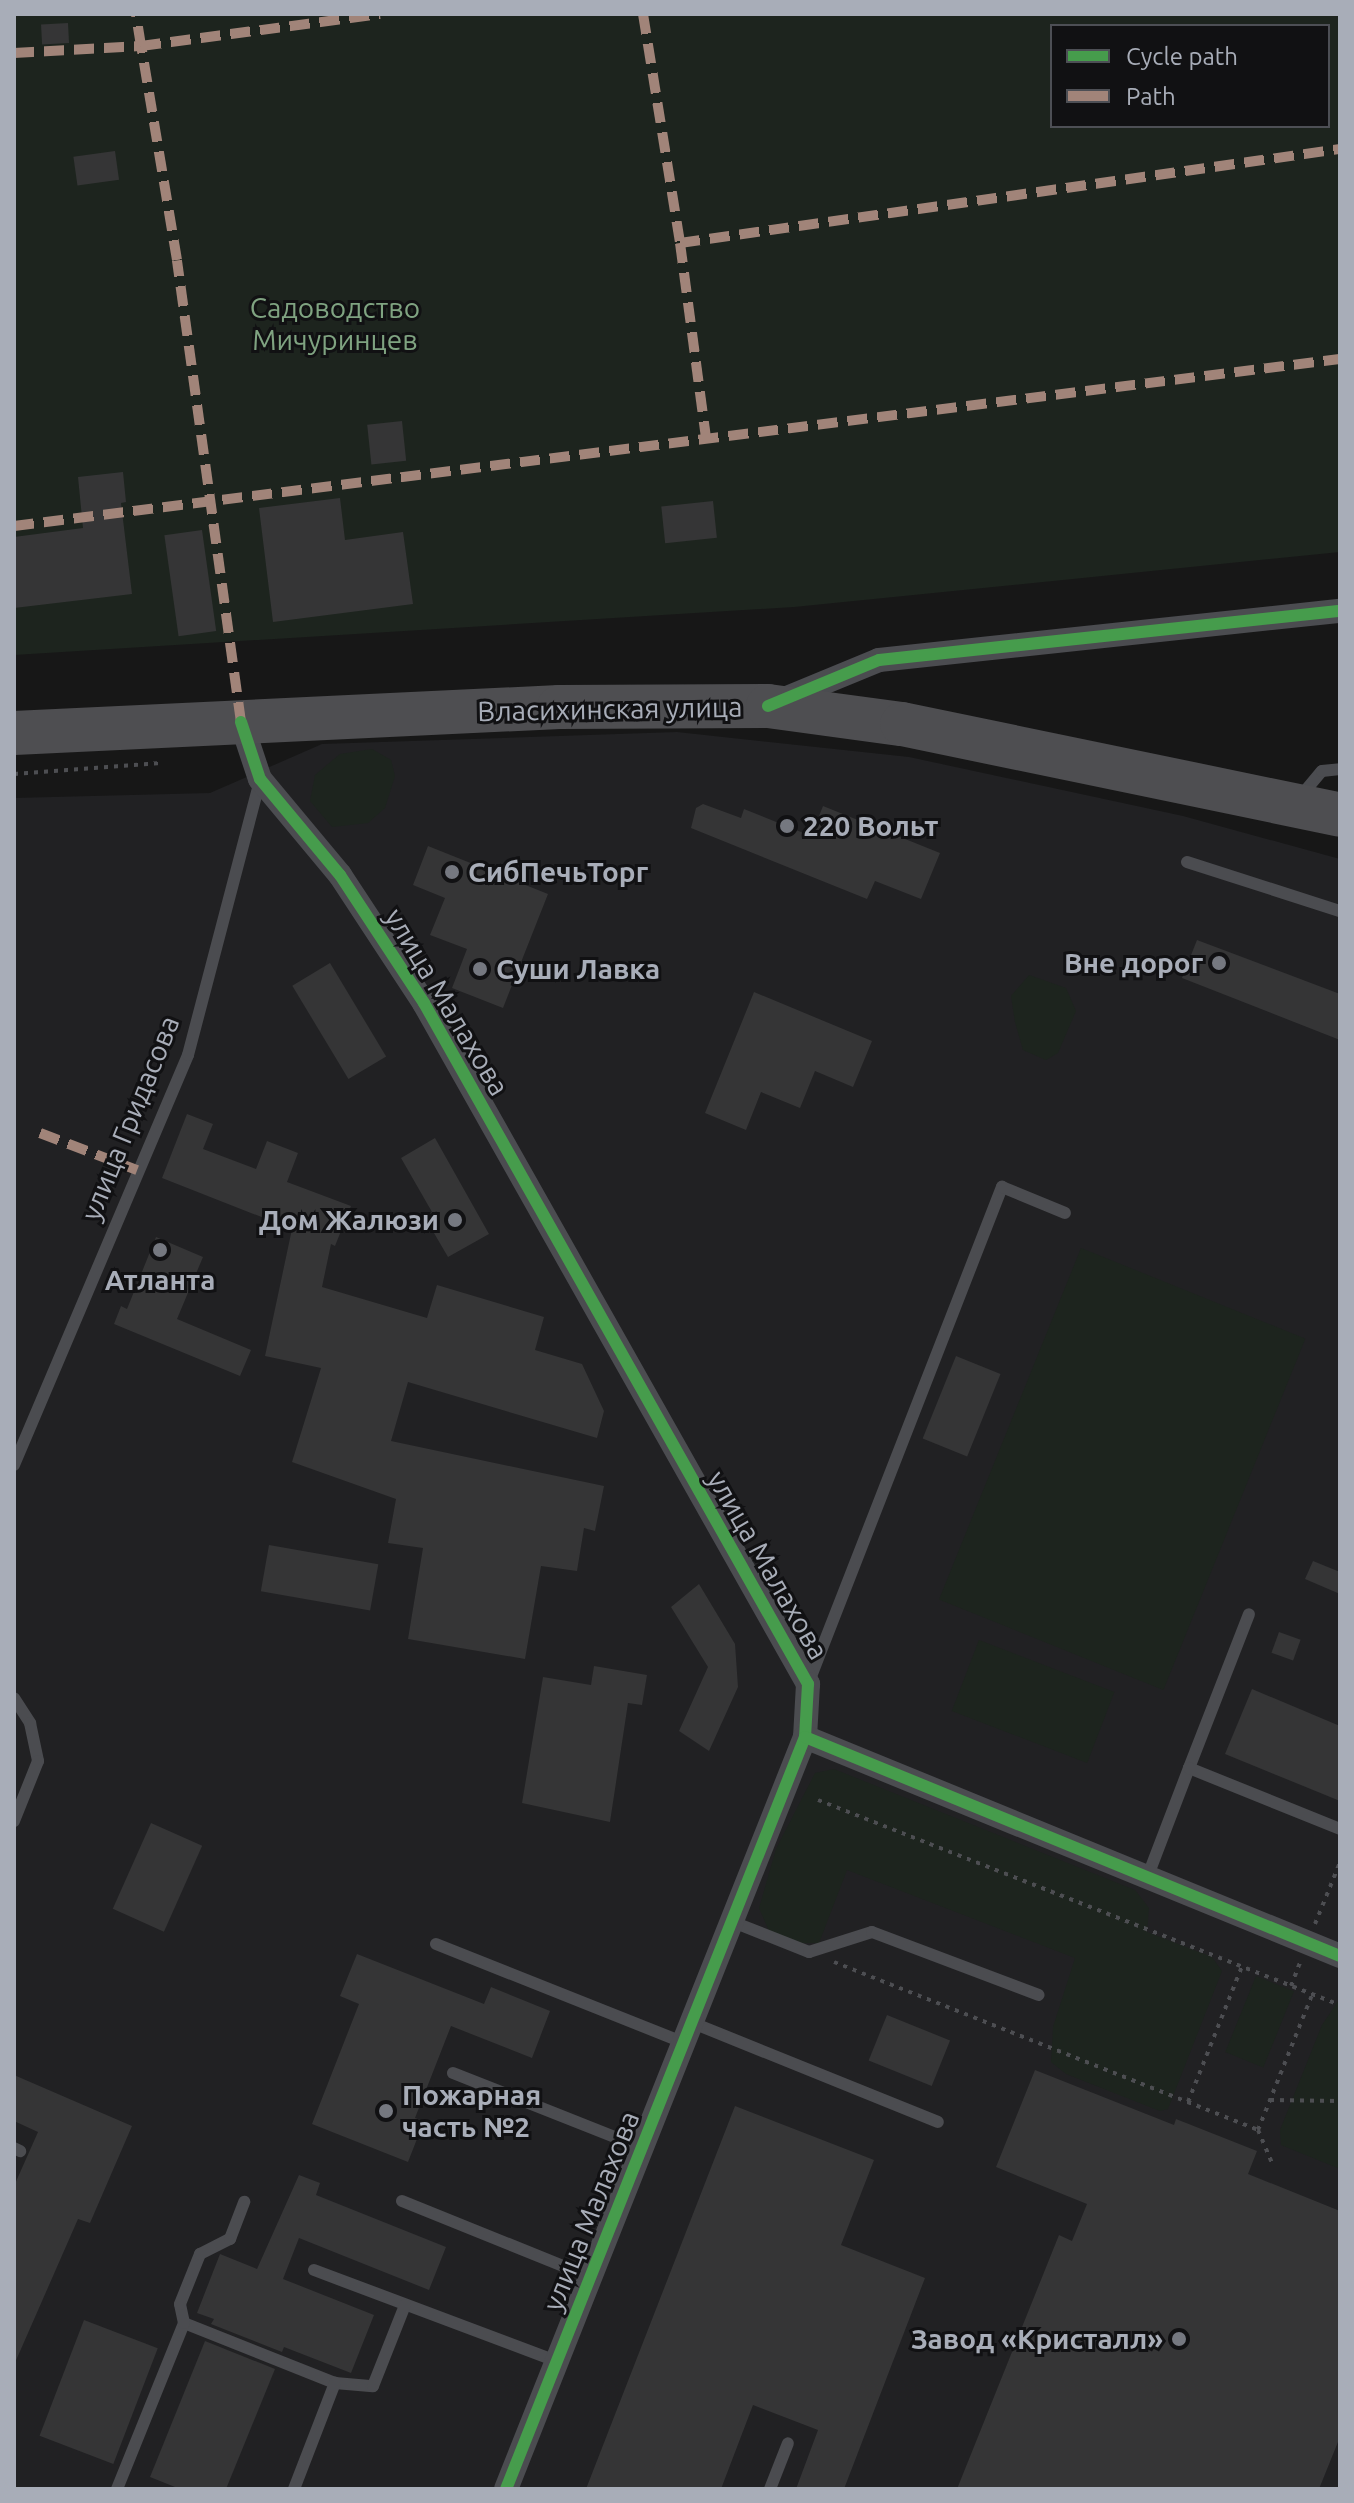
<!DOCTYPE html>
<meta charset="utf-8">
<style>
body{margin:0}
#map{position:relative;width:1354px;height:2503px;overflow:hidden;background:#171717;font-family:Ubuntu,sans-serif}
div>[style]{position:absolute}
.built>*{inset:0;background:#212123}
.green>*{inset:0;background:#1d241e;transform-origin:0 0}
.building>*{inset:0;background:#353536;transform-origin:0 0}
.path>*{height:4px;margin-top:-2px;transform-origin:0;background:repeating-linear-gradient(90deg,#4d4e52 0 4px,transparent 0 10px)}
.lane>*{height:12px;margin:-6px;padding:0 6px;transform-origin:6px;border-radius:6px;background:#4b4c50}
.street>*{height:24px;margin:-12px;padding:0 12px;transform-origin:12px;border-radius:12px;background:#4b4c50}
.highway>*{height:44px;margin:-22px;padding:0 22px;transform-origin:22px;border-radius:22px;background:#4e4e51}
.quiet>*{height:10px;margin-top:-5px;transform-origin:0;background:repeating-linear-gradient(90deg,#a18479 0 20px,transparent 0 30px)}
.cycleway>*{height:12px;margin:-6px;padding:0 6px;transform-origin:6px;border-radius:6px;background:#469c4c}
.dots>*{width:22px;height:22px;translate:-50% -50%;box-sizing:border-box;border:4px solid #111113;border-radius:50%}
span{translate:-50% -50%;white-space:nowrap;text-align:center;line-height:1.15;-webkit-text-stroke:6px #111113;paint-order:stroke}
.park-label{font-size:28px;color:#7fa381}
.street-label{font-size:28px;color:#a8adb8}
.poi-label{font-size:28px;color:#a8adb8;font-weight:700}
.left{translate:0 -50%;text-align:left}
.right{translate:-100% -50%;text-align:right}
.frame{position:absolute;inset:0;border:16px solid #a8adb8;pointer-events:none}
.legend{position:absolute;left:1050px;top:24px;width:280px;height:104px;box-sizing:border-box;background:#111113;border:2px solid #4d4f55;margin:0;padding:10px 14px;list-style:none;font-size:24px;color:#a8adb8}
.legend li{display:flex;align-items:center;gap:16px;height:40px}
.legend b{width:40px;border:2px solid #4d4f55}
</style>
<div id="map">
<div class="built">
<div style="clip-path:polygon(677px 732px,909px 757px,1183px 816px,1340px 859px,1340px 2489px,14px 2489px,14px 798px,210px 793px,322px 744px)"></div>
</div>
<div class="green">
<div style="clip-path:polygon(evenodd,14px 14px,1340px 14px,1340px 552px,794px 607px,14px 655px,14px 14px,1052px 26px,1328px 26px,1328px 126px,1052px 126px,1052px 26px)"></div>
<div style="clip-path:polygon(372px 749px,391px 760px,395px 776px,385px 808px,368px 823px,332px 827px,310px 801px,315px 775px,340px 754px)"></div>
<div style="clip-path:polygon(1029px 975px,1066px 988px,1076px 1011px,1058px 1053px,1046px 1060px,1023px 1050px,1015px 1022px,1011px 996px)"></div>
<div style="left:1081px;top:1248px;width:242px;height:379px;rotate:22deg"></div>
<div style="left:979px;top:1640px;width:145px;height:76px;rotate:21deg"></div>
<div style="clip-path:polygon(834px 1769px,1135px 1890px,1149px 1908px,1147px 1932px,1212px 1957px,1222px 1971px,1168px 2109px,1160px 2111px,1066px 2074px,1051px 2062px,1053px 2027px,1075px 1958px,847px 1870px,819px 1943px,799px 1943px,769px 1931px,759px 1908px,776px 1849px,815px 1773px)"></div>
<div style="left:1256px;top:1976px;width:41px;height:82px;rotate:22deg"></div>
<div style="clip-path:polygon(1340px 1998px,1340px 2169px,1281px 2145px,1280px 2130px,1322px 2025px)"></div>
</div>
<div class="building">
<div style="left:68px;top:23px;width:20px;height:27px;rotate:87deg"></div>
<div style="left:115px;top:151px;width:29px;height:42px;rotate:82deg"></div>
<div style="left:402px;top:421px;width:40px;height:35px;rotate:84deg"></div>
<div style="clip-path:polygon(123px 472px,126px 502px,121px 503px,132px 594px,14px 608px,14px 537px,83px 528px,78px 477px)"></div>
<div style="clip-path:polygon(340px 498px,345px 540px,403px 532px,413px 604px,273px 622px,259px 508px)"></div>
<div style="left:713px;top:501px;width:37px;height:52px;rotate:84deg"></div>
<div style="left:202px;top:530px;width:102px;height:38px;rotate:82deg"></div>
<div style="clip-path:polygon(703px 804px,741px 818px,744px 809px,811px 836px,823px 806px,940px 853px,921px 899px,875px 881px,867px 899px,691px 828px,696px 808px)"></div>
<div style="clip-path:polygon(428px 846px,548px 894px,503px 1008px,452px 988px,467px 949px,430px 935px,445px 898px,413px 885px)"></div>
<div style="clip-path:polygon(1197px 940px,1340px 994px,1340px 1040px,1182px 978px)"></div>
<div style="left:330px;top:963px;width:109px;height:44px;rotate:59deg"></div>
<div style="clip-path:polygon(754px 992px,872px 1041px,853px 1087px,815px 1071px,800px 1108px,761px 1092px,746px 1130px,705px 1113px)"></div>
<div style="clip-path:polygon(187px 1114px,213px 1124px,203px 1149px,256px 1169px,267px 1141px,298px 1153px,287px 1182px,351px 1206px,335px 1246px,331px 1244px,322px 1287px,427px 1318px,437px 1285px,544px 1317px,535px 1350px,582px 1364px,604px 1411px,597px 1438px,408px 1382px,391px 1441px,604px 1486px,595px 1531px,584px 1528px,577px 1571px,541px 1566px,525px 1659px,408px 1639px,423px 1548px,388px 1543px,396px 1499px,292px 1462px,321px 1368px,265px 1356px,292px 1229px,162px 1178px)"></div>
<div style="clip-path:polygon(435px 1138px,489px 1234px,448px 1257px,424px 1216px,432px 1212px,401px 1158px)"></div>
<div style="clip-path:polygon(156px 1237px,203px 1257px,177px 1319px,251px 1350px,240px 1376px,114px 1324px,121px 1306px,127px 1309px)"></div>
<div style="left:956px;top:1356px;width:48px;height:89px;rotate:22deg"></div>
<div style="left:269px;top:1545px;width:111px;height:47px;rotate:10deg"></div>
<div style="clip-path:polygon(1313px 1561px,1340px 1572px,1340px 1594px,1305px 1579px)"></div>
<div style="clip-path:polygon(699px 1584px,735px 1644px,738px 1687px,709px 1751px,679px 1731px,708px 1667px,671px 1607px)"></div>
<div style="left:1279px;top:1632px;width:23px;height:22px;rotate:20deg"></div>
<div style="clip-path:polygon(594px 1666px,647px 1675px,642px 1705px,628px 1703px,610px 1822px,522px 1803px,543px 1677px,591px 1685px)"></div>
<div style="clip-path:polygon(1252px 1689px,1340px 1726px,1340px 1801px,1225px 1754px)"></div>
<div style="left:151px;top:1823px;width:56px;height:94px;rotate:24deg"></div>
<div style="clip-path:polygon(357px 1954px,484px 2004px,491px 1987px,550px 2011px,532px 2058px,451px 2026px,415px 2118px,424px 2121px,408px 2162px,312px 2124px,359px 2004px,340px 1996px)"></div>
<div style="left:887px;top:2015px;width:68px;height:49px;rotate:22deg"></div>
<div style="clip-path:polygon(1035px 2070px,1174px 2125px,1176px 2119px,1257px 2151px,1248px 2174px,1340px 2211px,1340px 2437px,1319px 2489px,957px 2489px,1059px 2235px,1072px 2241px,1087px 2204px,996px 2167px)"></div>
<div style="clip-path:polygon(14px 2075px,132px 2126px,90px 2223px,78px 2219px,14px 2365px,14px 2186px,38px 2132px,14px 2121px)"></div>
<div style="clip-path:polygon(735px 2106px,874px 2160px,841px 2245px,925px 2278px,844px 2489px,796px 2489px,818px 2430px,753px 2405px,721px 2489px,586px 2489px)"></div>
<div style="clip-path:polygon(299px 2175px,320px 2183px,316px 2195px,446px 2247px,429px 2290px,299px 2238px,283px 2279px,374px 2315px,351px 2373px,284px 2347px,282px 2352px,211px 2324px,214px 2319px,197px 2313px,220px 2254px,257px 2269px)"></div>
<div style="left:84px;top:2320px;width:79px;height:124px;rotate:21deg"></div>
<div style="clip-path:polygon(205px 2341px,275px 2369px,226px 2489px,180px 2489px,150px 2477px)"></div>
</div>
<div class="path">
<div style="left:14px;top:774px;width:147px;rotate:-4.3deg"></div>
<div style="left:818px;top:1800px;width:561px;rotate:21.44deg"></div>
<div style="left:1315px;top:1924px;width:67px;rotate:-68deg"></div>
<div style="left:834px;top:1962px;width:456px;rotate:21.6deg"></div>
<div style="left:1258px;top:2130px;width:39px;rotate:67deg"></div>
<div style="left:1291px;top:1986px;width:26px;rotate:-69deg"></div>
<div style="left:1270px;top:2100px;width:70px;rotate:0.8deg"></div>
<div style="left:1188px;top:2102px;width:146px;rotate:-68.3deg"></div>
<div style="left:1258px;top:2130px;width:145px;rotate:-68.2deg"></div>
</div>
<div class="lane">
<div style="left:1300px;top:797px;width:34px;rotate:-50deg"></div>
<div style="left:1322px;top:771px;width:18px;rotate:-6deg"></div>
<div style="left:1187px;top:862px;width:161px;rotate:17.8deg"></div>
<div style="left:14px;top:1465px;width:445px;rotate:-67deg"></div>
<div style="left:188px;top:1055px;width:283px;rotate:-75.3deg"></div>
<div style="left:808px;top:1684px;width:534px;rotate:-68.68deg"></div>
<div style="left:1002px;top:1187px;width:68px;rotate:22.4deg"></div>
<div style="left:14px;top:1698px;width:30px;rotate:57deg"></div>
<div style="left:30px;top:1723px;width:39px;rotate:78deg"></div>
<div style="left:38px;top:1761px;width:65px;rotate:111.8deg"></div>
<div style="left:1189px;top:1768px;width:165px;rotate:-68.7deg"></div>
<div style="left:1147px;top:1878px;width:118px;rotate:-69.1deg"></div>
<div style="left:1189px;top:1768px;width:163px;rotate:22deg"></div>
<div style="left:733px;top:1922px;width:82px;rotate:21.5deg"></div>
<div style="left:809px;top:1952px;width:66px;rotate:-17.6deg"></div>
<div style="left:872px;top:1932px;width:178px;rotate:20.7deg"></div>
<div style="left:436px;top:1944px;width:268px;rotate:21.7deg"></div>
<div style="left:693px;top:2023px;width:264px;rotate:22deg"></div>
<div style="left:453px;top:2073px;width:203px;rotate:21.6deg"></div>
<div style="left:14px;top:2148px;width:7px;rotate:27deg"></div>
<div style="left:402px;top:2201px;width:203px;rotate:22deg"></div>
<div style="left:314px;top:2270px;width:259px;rotate:20.6deg"></div>
<div style="left:184px;top:2323px;width:162px;rotate:21.7deg"></div>
<div style="left:335px;top:2383px;width:38px;rotate:5deg"></div>
<div style="left:373px;top:2386px;width:87px;rotate:-68.4deg"></div>
<div style="left:117px;top:2489px;width:179px;rotate:-68deg"></div>
<div style="left:184px;top:2323px;width:19px;rotate:-102deg"></div>
<div style="left:180px;top:2304px;width:54px;rotate:-68.2deg"></div>
<div style="left:200px;top:2254px;width:34px;rotate:-27deg"></div>
<div style="left:230px;top:2239px;width:40px;rotate:-69deg"></div>
<div style="left:294px;top:2489px;width:114px;rotate:-68.9deg"></div>
<div style="left:770px;top:2489px;width:49px;rotate:-68.6deg"></div>
</div>
<div class="street">
<div style="left:777px;top:702px;width:110px;rotate:-22.4deg"></div>
<div style="left:879px;top:660px;width:464px;rotate:-6.1deg"></div>
<div style="left:241px;top:722px;width:60px;rotate:71.6deg"></div>
<div style="left:260px;top:779px;width:125px;rotate:50.2deg"></div>
<div style="left:340px;top:875px;width:153px;rotate:56.7deg"></div>
<div style="left:424px;top:1003px;width:782px;rotate:60.58deg"></div>
<div style="left:808px;top:1684px;width:53px;rotate:93.2deg"></div>
<div style="left:805px;top:1737px;width:809px;rotate:111.68deg"></div>
<div style="left:805px;top:1737px;width:578px;rotate:22.26deg"></div>
</div>
<div class="highway">
<div style="left:14px;top:733px;width:546px;rotate:-2.73deg"></div>
<div style="left:559px;top:707px;width:209px;rotate:-0.3deg"></div>
<div style="left:768px;top:706px;width:135px;rotate:7.7deg"></div>
<div style="left:902px;top:724px;width:447px;rotate:11.7deg"></div>
</div>
<div class="quiet">
<div style="left:643px;top:14px;width:232px;rotate:80.8deg"></div>
<div style="left:680px;top:243px;width:667px;rotate:-8.11deg"></div>
<div style="left:14px;top:53px;width:127px;rotate:-3.2deg"></div>
<div style="left:141px;top:46px;width:32px;rotate:-99deg"></div>
<div style="left:680px;top:243px;width:197px;rotate:82.4deg"></div>
<div style="left:14px;top:526px;width:1336px;rotate:-7.18deg"></div>
<div style="left:241px;top:722px;width:466px;rotate:-97.9deg"></div>
<div style="left:177px;top:260px;width:217px;rotate:-99.5deg"></div>
<div style="left:141px;top:46px;width:241px;rotate:-7.6deg"></div>
<div style="left:40px;top:1133px;width:104px;rotate:20.9deg"></div>
</div>
<div class="cycleway">
<div style="left:768px;top:706px;width:120px;rotate:-22.5deg"></div>
<div style="left:879px;top:660px;width:464px;rotate:-6.1deg"></div>
<div style="left:241px;top:722px;width:60px;rotate:71.6deg"></div>
<div style="left:260px;top:779px;width:125px;rotate:50.2deg"></div>
<div style="left:340px;top:875px;width:153px;rotate:56.7deg"></div>
<div style="left:424px;top:1003px;width:782px;rotate:60.58deg"></div>
<div style="left:808px;top:1684px;width:53px;rotate:93.2deg"></div>
<div style="left:805px;top:1737px;width:809px;rotate:111.68deg"></div>
<div style="left:805px;top:1737px;width:578px;rotate:22.26deg"></div>
</div>
<div class="dots">
<div style="left:787px;top:826px;background:#757880"></div>
<div style="left:452px;top:872px;background:#757880"></div>
<div style="left:1219px;top:963px;background:#757880"></div>
<div style="left:480px;top:969px;background:#757880"></div>
<div style="left:455px;top:1220px;background:#757880"></div>
<div style="left:160px;top:1250px;background:#757880"></div>
<div style="left:386px;top:2111px;background:#757880"></div>
<div style="left:1179px;top:2339px;background:#757880"></div>
</div>
<div class="park-label">
<span style="left:335px;top:324px">Садоводство<br>Мичуринцев</span>
</div>
<div class="street-label">
<span style="left:610px;top:709px;rotate:-1deg">Власихинская улица</span>
<span style="left:447px;top:1002px;rotate:59deg">улица Малахова</span>
<span style="left:130px;top:1118px;rotate:-68deg">улица Гридасова</span>
<span style="left:768px;top:1565px;rotate:60deg">улица Малахова</span>
<span style="left:591px;top:2211px;rotate:-68deg">улица Малахова</span>
</div>
<div class="poi-label">
<span class="left" style="left:803px;top:826px">220 Вольт</span>
<span class="left" style="left:468px;top:872px">СибПечьТорг</span>
<span class="right" style="left:1203px;top:963px">Вне дорог</span>
<span class="left" style="left:496px;top:969px">Суши Лавка</span>
<span class="right" style="left:439px;top:1220px">Дом Жалюзи</span>
<span style="left:160px;top:1280px">Атланта</span>
<span class="left" style="left:402px;top:2111px">Пожарная<br>часть №2</span>
<span class="right" style="left:1163px;top:2339px">Завод «Кристалл»</span>
</div>
<div class="frame"></div>
<ul class="legend">
<li><b style="height:10px;background:#469c4c"></b>Cycle path</li>
<li><b style="height:10px;background:#a18479"></b>Path</li>
</ul>
</div>
